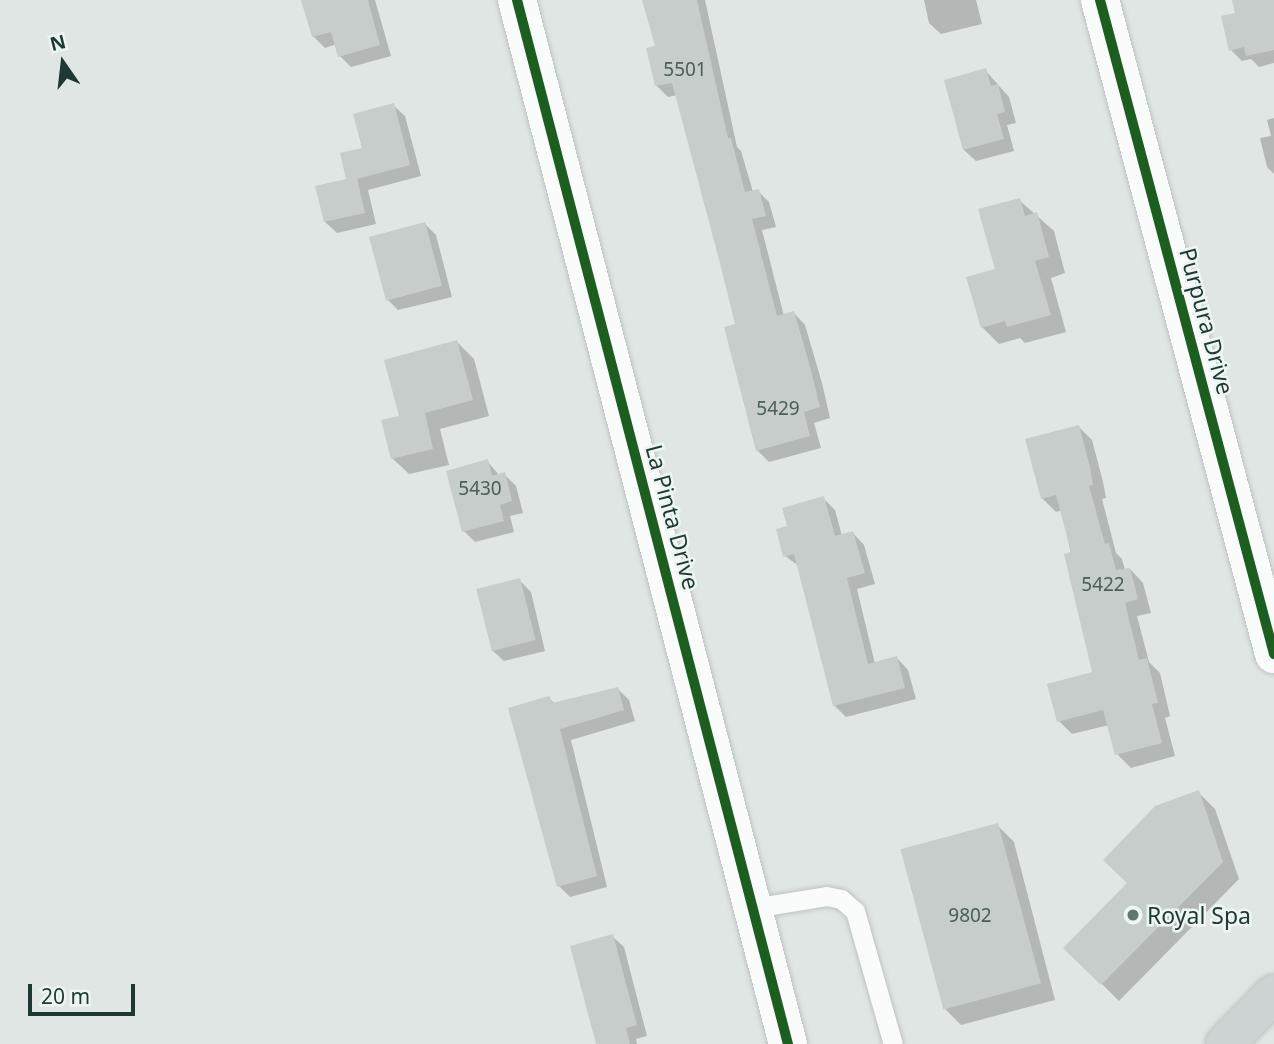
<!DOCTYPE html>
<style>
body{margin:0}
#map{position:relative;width:1274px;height:1044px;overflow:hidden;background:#e0e6e4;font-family:"Noto Sans",sans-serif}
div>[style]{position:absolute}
.shadow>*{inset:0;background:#0003}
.building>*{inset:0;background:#c7cdcb;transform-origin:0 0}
.roads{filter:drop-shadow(0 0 2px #bdc3c1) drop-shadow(0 0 2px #bdc3c1)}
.service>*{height:19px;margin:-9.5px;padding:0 9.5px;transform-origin:9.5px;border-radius:9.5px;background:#fafbfb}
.minor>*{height:38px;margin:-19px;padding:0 19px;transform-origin:19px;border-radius:19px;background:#fafbfb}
.primary>*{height:38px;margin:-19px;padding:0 19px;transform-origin:19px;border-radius:19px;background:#ccd3d2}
.cycleway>*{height:10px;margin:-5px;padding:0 5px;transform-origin:5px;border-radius:5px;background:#1b5e20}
.dots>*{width:19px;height:19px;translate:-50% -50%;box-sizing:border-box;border:4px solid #edf6f2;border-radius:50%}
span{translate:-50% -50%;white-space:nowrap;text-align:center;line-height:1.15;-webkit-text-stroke:5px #edf6f2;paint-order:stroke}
.number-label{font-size:19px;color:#4a5e5a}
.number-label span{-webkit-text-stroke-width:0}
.street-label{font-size:23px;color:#1f3833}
.poi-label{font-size:23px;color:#1f3833}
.left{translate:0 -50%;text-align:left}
.north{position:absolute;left:28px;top:28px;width:70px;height:70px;-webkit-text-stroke:5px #edf6f2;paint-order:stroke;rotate:346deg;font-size:19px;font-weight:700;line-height:28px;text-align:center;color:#1f3833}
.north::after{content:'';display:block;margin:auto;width:24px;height:32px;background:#1f3833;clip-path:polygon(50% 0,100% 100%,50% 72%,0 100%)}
.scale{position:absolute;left:28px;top:984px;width:107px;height:32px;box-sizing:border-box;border:4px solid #1f3833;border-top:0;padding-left:9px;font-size:21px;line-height:24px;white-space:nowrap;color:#1f3833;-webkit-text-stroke:5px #edf6f2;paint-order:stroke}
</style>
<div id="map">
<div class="shadow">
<div style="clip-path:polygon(316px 0,375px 0,391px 56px,351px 67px,340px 56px,337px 44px,325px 48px,313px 36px)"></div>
<div style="clip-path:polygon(644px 0,705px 0,737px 147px,741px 151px,753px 192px,758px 191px,769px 202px,776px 227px,762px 230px,784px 316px,794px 313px,805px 325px,822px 383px,830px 418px,814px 423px,821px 448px,769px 462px,757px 450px,737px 325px,677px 95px,668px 97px,656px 85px,657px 47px)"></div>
<div style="clip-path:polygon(924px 0,976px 0,982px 24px,941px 34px,929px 23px)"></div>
<div style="clip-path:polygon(1233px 0,1274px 0,1274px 63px,1259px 67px,1251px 59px,1242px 61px,1231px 50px,1237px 14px)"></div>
<div style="clip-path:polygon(985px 70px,1009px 97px,1016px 123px,1007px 125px,1014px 151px,976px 161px,964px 150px)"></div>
<div style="clip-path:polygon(393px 105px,405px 116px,421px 176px,368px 190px,376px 224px,337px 233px,325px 222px,364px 149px)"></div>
<div style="clip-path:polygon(1274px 118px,1274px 174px,1267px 167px,1260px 138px,1271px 136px,1267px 120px)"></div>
<div style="clip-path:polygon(1019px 200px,1054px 231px,1065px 273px,1051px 278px,1066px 332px,1025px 343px,1020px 338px,999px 344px,982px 327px)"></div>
<div style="clip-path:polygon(425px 224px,436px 235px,452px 297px,398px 310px,387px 299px)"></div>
<div style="clip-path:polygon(457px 342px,474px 359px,489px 416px,440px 429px,449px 465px,409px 474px,392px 458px,401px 417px)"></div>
<div style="clip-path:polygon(1079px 427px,1092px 440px,1103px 482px,1106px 498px,1102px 499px,1116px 553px,1122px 559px,1125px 570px,1130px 569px,1143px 583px,1151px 613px,1137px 616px,1149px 662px,1160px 673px,1170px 716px,1165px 718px,1175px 756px,1131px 768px,1117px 754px,1109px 725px,1072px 734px,1059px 721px,1095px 673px,1062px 510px,1056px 512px,1042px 498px)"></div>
<div style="clip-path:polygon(487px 461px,500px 476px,504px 474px,516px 486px,523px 513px,510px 516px,514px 532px,475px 542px,464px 531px)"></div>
<div style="clip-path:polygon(823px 498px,835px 510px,842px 536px,853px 533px,864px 545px,875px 584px,857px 589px,875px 664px,897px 658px,908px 670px,916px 699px,846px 717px,834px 705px,799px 566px,785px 556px,789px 528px)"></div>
<div style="clip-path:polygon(519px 580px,531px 592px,545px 651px,504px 661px,492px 650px)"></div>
<div style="clip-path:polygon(618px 689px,629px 700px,635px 721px,571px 740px,607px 887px,570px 897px,559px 886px,549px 698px,555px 704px)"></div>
<div style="clip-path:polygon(1198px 792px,1215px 809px,1239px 879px,1119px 1001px,1066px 948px,1129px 883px)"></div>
<div style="clip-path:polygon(997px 825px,1014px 842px,1055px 1000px,961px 1025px,944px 1008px)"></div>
<div style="clip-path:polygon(612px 936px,624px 947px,647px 1036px,636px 1039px,637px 1044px,598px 1044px)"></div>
</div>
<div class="building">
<div style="clip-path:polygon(301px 0,368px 0,380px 45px,338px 57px,331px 32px,312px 37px)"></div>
<div style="clip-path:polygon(642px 0,697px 0,728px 138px,731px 138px,745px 192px,759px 189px,766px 216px,752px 219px,777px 316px,794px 311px,811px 370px,820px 407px,804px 412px,810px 436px,756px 451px,724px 327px,735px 324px,721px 267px,672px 83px,655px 86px,646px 48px,655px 46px)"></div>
<div style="clip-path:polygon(1232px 0,1274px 0,1274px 50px,1246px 56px,1244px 47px,1229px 51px,1221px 16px,1235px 13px)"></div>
<div style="clip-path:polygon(986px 68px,991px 86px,998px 84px,1005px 112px,997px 114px,1004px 139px,963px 150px,944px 80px)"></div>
<div style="clip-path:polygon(394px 103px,410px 165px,357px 179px,365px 213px,324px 222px,315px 186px,346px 179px,340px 153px,362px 148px,353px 114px)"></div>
<div style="clip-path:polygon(1020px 198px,1025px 216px,1037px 212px,1049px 257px,1035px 261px,1051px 315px,1007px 327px,1005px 321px,981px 328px,966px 277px,995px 269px,978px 209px)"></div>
<div style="left:425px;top:222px;width:66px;height:58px;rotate:75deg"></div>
<div style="clip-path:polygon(457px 340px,473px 400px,425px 413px,433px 449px,391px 459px,381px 420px,399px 416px,384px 360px)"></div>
<div style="clip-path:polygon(1079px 425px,1090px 467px,1093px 485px,1089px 486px,1105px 544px,1109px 543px,1116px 570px,1130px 568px,1138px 599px,1125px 603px,1139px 660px,1147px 658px,1158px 703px,1152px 704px,1162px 743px,1115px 755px,1103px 710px,1057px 722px,1047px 684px,1092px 672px,1064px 554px,1071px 552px,1056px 495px,1041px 499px,1025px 439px)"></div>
<div style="clip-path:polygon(488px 459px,492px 476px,505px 472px,512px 501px,500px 505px,504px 521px,462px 532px,446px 471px)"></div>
<div style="clip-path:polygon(824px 496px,835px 536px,853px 531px,865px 573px,847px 578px,868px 664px,897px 656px,905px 688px,833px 706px,794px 554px,783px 557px,776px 529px,787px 526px,782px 508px)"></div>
<div style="left:520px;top:578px;width:64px;height:45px;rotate:76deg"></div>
<div style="clip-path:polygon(618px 687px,624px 710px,560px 729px,597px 876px,557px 887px,508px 708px,549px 696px,552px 703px)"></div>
<div style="clip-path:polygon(1199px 790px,1223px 862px,1101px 985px,1063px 948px,1127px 883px,1103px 860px,1155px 806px)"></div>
<div style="left:998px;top:823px;width:166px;height:101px;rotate:75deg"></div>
<div style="clip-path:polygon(613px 934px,637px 1025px,626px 1028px,630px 1044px,596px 1044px,570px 946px)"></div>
</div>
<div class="roads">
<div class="service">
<div style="left:753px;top:908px;width:74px;rotate:-9.3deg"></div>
<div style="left:826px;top:896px;width:15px;rotate:11deg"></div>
<div style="left:841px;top:899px;width:18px;rotate:41deg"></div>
<div style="left:855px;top:911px;width:138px;rotate:74.1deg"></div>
</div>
<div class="minor">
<div style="left:517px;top:0;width:1079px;rotate:75.45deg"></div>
<div style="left:1100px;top:0;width:677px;rotate:75.1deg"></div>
</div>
<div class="primary">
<div style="left:1225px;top:1044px;width:70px;rotate:-45.6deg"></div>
</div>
</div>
<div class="cycleway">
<div style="left:517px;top:0;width:1079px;rotate:75.45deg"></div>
<div style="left:1100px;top:0;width:677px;rotate:75.1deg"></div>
</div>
<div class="dots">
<div style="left:1133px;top:915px;background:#637571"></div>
</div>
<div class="number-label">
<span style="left:685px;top:70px">5501</span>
<span style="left:778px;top:409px">5429</span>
<span style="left:480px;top:489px">5430</span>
<span style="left:1103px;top:585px">5422</span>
<span style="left:970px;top:916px">9802</span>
</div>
<div class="street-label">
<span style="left:1207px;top:321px;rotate:75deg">Purpura Drive</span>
<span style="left:673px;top:517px;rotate:75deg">La Pinta Drive</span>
</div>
<div class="poi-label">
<span class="left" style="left:1147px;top:915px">Royal Spa</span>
</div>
<div class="north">N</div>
<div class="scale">20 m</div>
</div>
